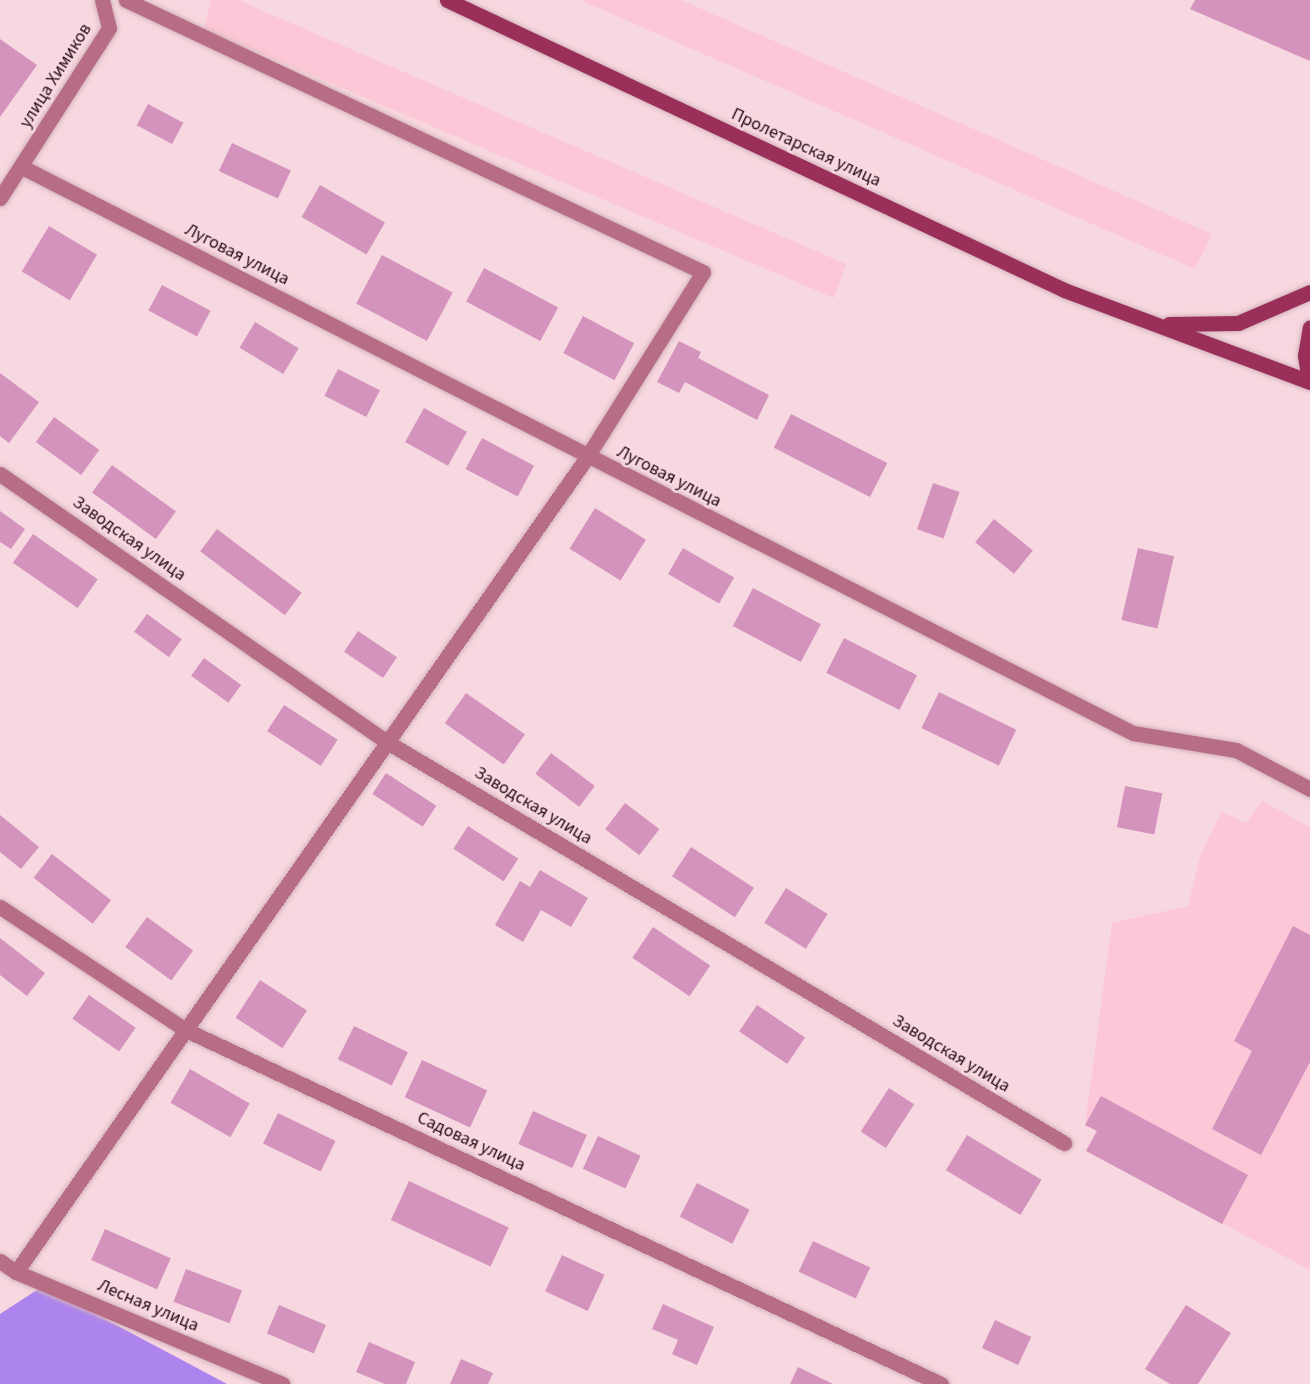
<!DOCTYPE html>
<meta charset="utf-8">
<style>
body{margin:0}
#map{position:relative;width:1310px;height:1384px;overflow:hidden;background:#f8d8e0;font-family:"Source Sans 3",sans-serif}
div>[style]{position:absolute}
.built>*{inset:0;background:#fcc7d6}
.forest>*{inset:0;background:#ad84ed}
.building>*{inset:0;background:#d393bd;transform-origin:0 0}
.roads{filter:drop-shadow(0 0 2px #d3b3bc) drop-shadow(0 0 2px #d3b3bc)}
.service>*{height:15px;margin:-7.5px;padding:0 7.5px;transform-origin:7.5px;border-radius:7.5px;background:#b76e85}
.minor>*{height:15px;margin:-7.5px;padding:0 7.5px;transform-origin:7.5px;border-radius:7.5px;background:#b76e85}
.secondary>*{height:15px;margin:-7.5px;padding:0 7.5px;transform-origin:7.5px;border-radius:7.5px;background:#9a3059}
span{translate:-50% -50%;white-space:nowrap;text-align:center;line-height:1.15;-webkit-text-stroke:5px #f8d8e0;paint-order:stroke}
.street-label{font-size:18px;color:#280d16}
</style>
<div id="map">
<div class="built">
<div style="clip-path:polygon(211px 0,238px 0,846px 264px,834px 298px,204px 29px)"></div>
<div style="clip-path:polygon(580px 0,681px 0,1212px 234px,1195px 269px)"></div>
<div style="clip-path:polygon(1262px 801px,1310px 827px,1310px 1270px,1086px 1151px,1096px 1131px,1085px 1125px,1112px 923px,1188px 906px,1200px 856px,1221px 812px,1246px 823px)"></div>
</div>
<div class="forest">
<div style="clip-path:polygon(43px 1286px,227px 1384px,0 1384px,0 1314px)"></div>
</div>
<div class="building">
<div style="clip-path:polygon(1195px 0,1310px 0,1310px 61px,1190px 9px)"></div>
<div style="clip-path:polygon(0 39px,37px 65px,0 117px)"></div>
<div style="left:148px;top:104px;width:40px;height:24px;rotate:28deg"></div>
<div style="left:232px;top:143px;width:65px;height:31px;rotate:25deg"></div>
<div style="left:320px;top:185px;width:75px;height:37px;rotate:30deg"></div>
<div style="left:49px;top:226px;width:56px;height:53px;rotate:31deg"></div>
<div style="left:382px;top:255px;width:80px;height:55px;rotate:28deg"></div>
<div style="left:484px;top:268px;width:84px;height:38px;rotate:28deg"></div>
<div style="left:162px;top:285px;width:55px;height:29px;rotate:28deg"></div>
<div style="left:583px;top:316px;width:58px;height:42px;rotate:28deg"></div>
<div style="left:255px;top:322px;width:51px;height:30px;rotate:31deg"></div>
<div style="clip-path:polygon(679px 341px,701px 352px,698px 358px,769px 395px,757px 420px,685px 382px,679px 393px,657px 382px)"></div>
<div style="left:338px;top:369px;width:47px;height:30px;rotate:27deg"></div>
<div style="clip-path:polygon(0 373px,39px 402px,9px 443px,0 436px)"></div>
<div style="left:424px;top:408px;width:49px;height:39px;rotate:29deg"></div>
<div style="left:791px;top:414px;width:108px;height:38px;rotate:27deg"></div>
<div style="left:54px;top:417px;width:56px;height:31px;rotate:36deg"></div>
<div style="left:482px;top:438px;width:59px;height:35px;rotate:28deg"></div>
<div style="left:112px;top:465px;width:79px;height:34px;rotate:36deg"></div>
<div style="left:933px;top:483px;width:28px;height:49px;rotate:19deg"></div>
<div style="left:595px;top:508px;width:60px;height:48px;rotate:32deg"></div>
<div style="clip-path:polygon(0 511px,25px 529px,11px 549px,0 542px)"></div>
<div style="left:994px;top:519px;width:50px;height:30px;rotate:39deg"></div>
<div style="left:217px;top:529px;width:106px;height:28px;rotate:37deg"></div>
<div style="left:33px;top:534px;width:79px;height:35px;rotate:35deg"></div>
<div style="left:683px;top:548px;width:59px;height:30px;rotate:30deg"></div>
<div style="left:1138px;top:548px;width:37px;height:74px;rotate:13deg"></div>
<div style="left:753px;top:588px;width:77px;height:43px;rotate:28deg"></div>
<div style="left:147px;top:614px;width:43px;height:22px;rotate:36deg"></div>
<div style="left:358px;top:631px;width:47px;height:25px;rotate:34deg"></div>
<div style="left:844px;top:638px;width:82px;height:39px;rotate:27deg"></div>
<div style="left:204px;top:658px;width:46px;height:22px;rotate:36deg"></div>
<div style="left:939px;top:692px;width:86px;height:40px;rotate:26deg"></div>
<div style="left:466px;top:693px;width:72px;height:37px;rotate:35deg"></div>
<div style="left:284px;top:705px;width:64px;height:31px;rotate:33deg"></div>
<div style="left:551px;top:753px;width:55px;height:26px;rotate:37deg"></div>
<div style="left:386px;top:773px;width:60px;height:25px;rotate:33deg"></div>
<div style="left:1125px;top:786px;width:38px;height:42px;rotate:11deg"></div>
<div style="left:625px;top:803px;width:43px;height:33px;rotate:37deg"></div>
<div style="clip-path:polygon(0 815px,39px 847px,21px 869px,0 852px)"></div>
<div style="left:468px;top:826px;width:60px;height:27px;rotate:33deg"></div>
<div style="left:691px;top:847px;width:75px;height:35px;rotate:33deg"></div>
<div style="left:52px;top:854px;width:75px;height:30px;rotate:38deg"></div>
<div style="clip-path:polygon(540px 870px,588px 898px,571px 927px,541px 910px,523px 942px,495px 925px,520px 881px,530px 887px)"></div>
<div style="left:786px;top:888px;width:49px;height:41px;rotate:32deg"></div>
<div style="left:147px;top:917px;width:57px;height:37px;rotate:36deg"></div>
<div style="clip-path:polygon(1293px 926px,1310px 935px,1310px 1062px,1261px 1155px,1212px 1129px,1252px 1051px,1234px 1041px)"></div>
<div style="left:653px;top:927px;width:69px;height:37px;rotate:34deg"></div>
<div style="clip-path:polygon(0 938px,45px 973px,27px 996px,0 975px)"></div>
<div style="left:260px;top:980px;width:56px;height:45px;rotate:33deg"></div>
<div style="left:89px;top:995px;width:57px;height:29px;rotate:35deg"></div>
<div style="left:757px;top:1005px;width:58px;height:32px;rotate:34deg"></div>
<div style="left:354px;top:1026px;width:60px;height:37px;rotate:26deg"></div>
<div style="left:422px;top:1060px;width:72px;height:41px;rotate:25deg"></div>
<div style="left:190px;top:1069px;width:69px;height:39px;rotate:30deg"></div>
<div style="left:889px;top:1088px;width:30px;height:52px;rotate:33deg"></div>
<div style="clip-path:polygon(1101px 1096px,1248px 1175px,1222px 1224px,1086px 1151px,1097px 1131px,1085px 1125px)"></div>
<div style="left:533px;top:1111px;width:59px;height:36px;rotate:24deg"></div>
<div style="left:278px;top:1113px;width:64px;height:34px;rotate:26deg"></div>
<div style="left:967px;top:1135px;width:87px;height:41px;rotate:31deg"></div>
<div style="left:598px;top:1136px;width:47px;height:36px;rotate:25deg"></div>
<div style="left:409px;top:1181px;width:110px;height:43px;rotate:25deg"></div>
<div style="left:697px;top:1183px;width:59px;height:38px;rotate:27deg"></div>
<div style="left:105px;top:1229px;width:72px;height:34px;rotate:24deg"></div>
<div style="left:813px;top:1241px;width:63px;height:34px;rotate:25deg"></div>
<div style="left:562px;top:1255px;width:47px;height:40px;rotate:25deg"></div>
<div style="left:186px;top:1269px;width:60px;height:35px;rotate:21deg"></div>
<div style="clip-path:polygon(663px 1304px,714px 1327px,697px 1365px,672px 1354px,678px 1340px,652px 1329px)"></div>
<div style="left:279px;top:1305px;width:51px;height:31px;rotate:23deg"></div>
<div style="clip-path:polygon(1186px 1305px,1231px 1333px,1198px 1384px,1170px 1384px,1145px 1369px)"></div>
<div style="left:995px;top:1320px;width:40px;height:31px;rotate:25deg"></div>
<div style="clip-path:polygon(369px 1342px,415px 1362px,406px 1384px,385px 1384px,356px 1372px)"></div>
<div style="clip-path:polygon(461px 1359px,493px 1373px,488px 1384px,450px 1384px)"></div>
<div style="clip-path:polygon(798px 1367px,833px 1384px,790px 1384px)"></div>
</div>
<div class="roads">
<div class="service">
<div style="left:16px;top:1272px;width:289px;rotate:22.8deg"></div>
</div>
<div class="minor">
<div style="left:22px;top:167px;width:1247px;rotate:27deg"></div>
<div style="left:1133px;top:733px;width:104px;rotate:9.4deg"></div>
<div style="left:1236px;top:750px;width:84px;rotate:27.8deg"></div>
<div style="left:0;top:198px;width:202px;rotate:-57.3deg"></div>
<div style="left:109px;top:28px;width:29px;rotate:-104deg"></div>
<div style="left:0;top:474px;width:471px;rotate:34.7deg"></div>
<div style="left:387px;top:742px;width:787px;rotate:30.64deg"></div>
<div style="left:0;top:907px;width:223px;rotate:33.5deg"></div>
<div style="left:186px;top:1030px;width:834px;rotate:25.12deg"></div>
<div style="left:0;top:1261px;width:19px;rotate:35deg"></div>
<div style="left:16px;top:1272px;width:995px;rotate:-54.98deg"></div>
<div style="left:587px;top:457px;width:218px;rotate:-57.9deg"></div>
<div style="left:703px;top:272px;width:638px;rotate:-154.76deg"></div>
</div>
<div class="secondary">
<div style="left:447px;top:0;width:682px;rotate:25.17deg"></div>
<div style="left:1064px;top:290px;width:263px;rotate:20.5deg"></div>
<div style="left:1169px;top:324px;width:69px;rotate:-0.8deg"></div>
<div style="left:1238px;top:323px;width:78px;rotate:-23.3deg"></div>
<div style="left:1309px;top:381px;width:26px;rotate:-99deg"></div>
<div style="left:1305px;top:355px;width:28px;rotate:-80deg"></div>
</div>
</div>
<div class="street-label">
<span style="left:56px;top:76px;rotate:-58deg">улица Химиков</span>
<span style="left:806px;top:148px;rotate:25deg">Пролетарская улица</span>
<span style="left:237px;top:255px;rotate:27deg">Луговая улица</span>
<span style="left:669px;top:477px;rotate:27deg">Луговая улица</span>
<span style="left:129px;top:539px;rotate:35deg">Заводская улица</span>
<span style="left:533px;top:806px;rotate:31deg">Заводская улица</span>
<span style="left:951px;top:1054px;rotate:31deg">Заводская улица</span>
<span style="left:471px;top:1142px;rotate:25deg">Садовая улица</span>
<span style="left:148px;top:1306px;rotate:23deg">Лесная улица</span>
</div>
</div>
